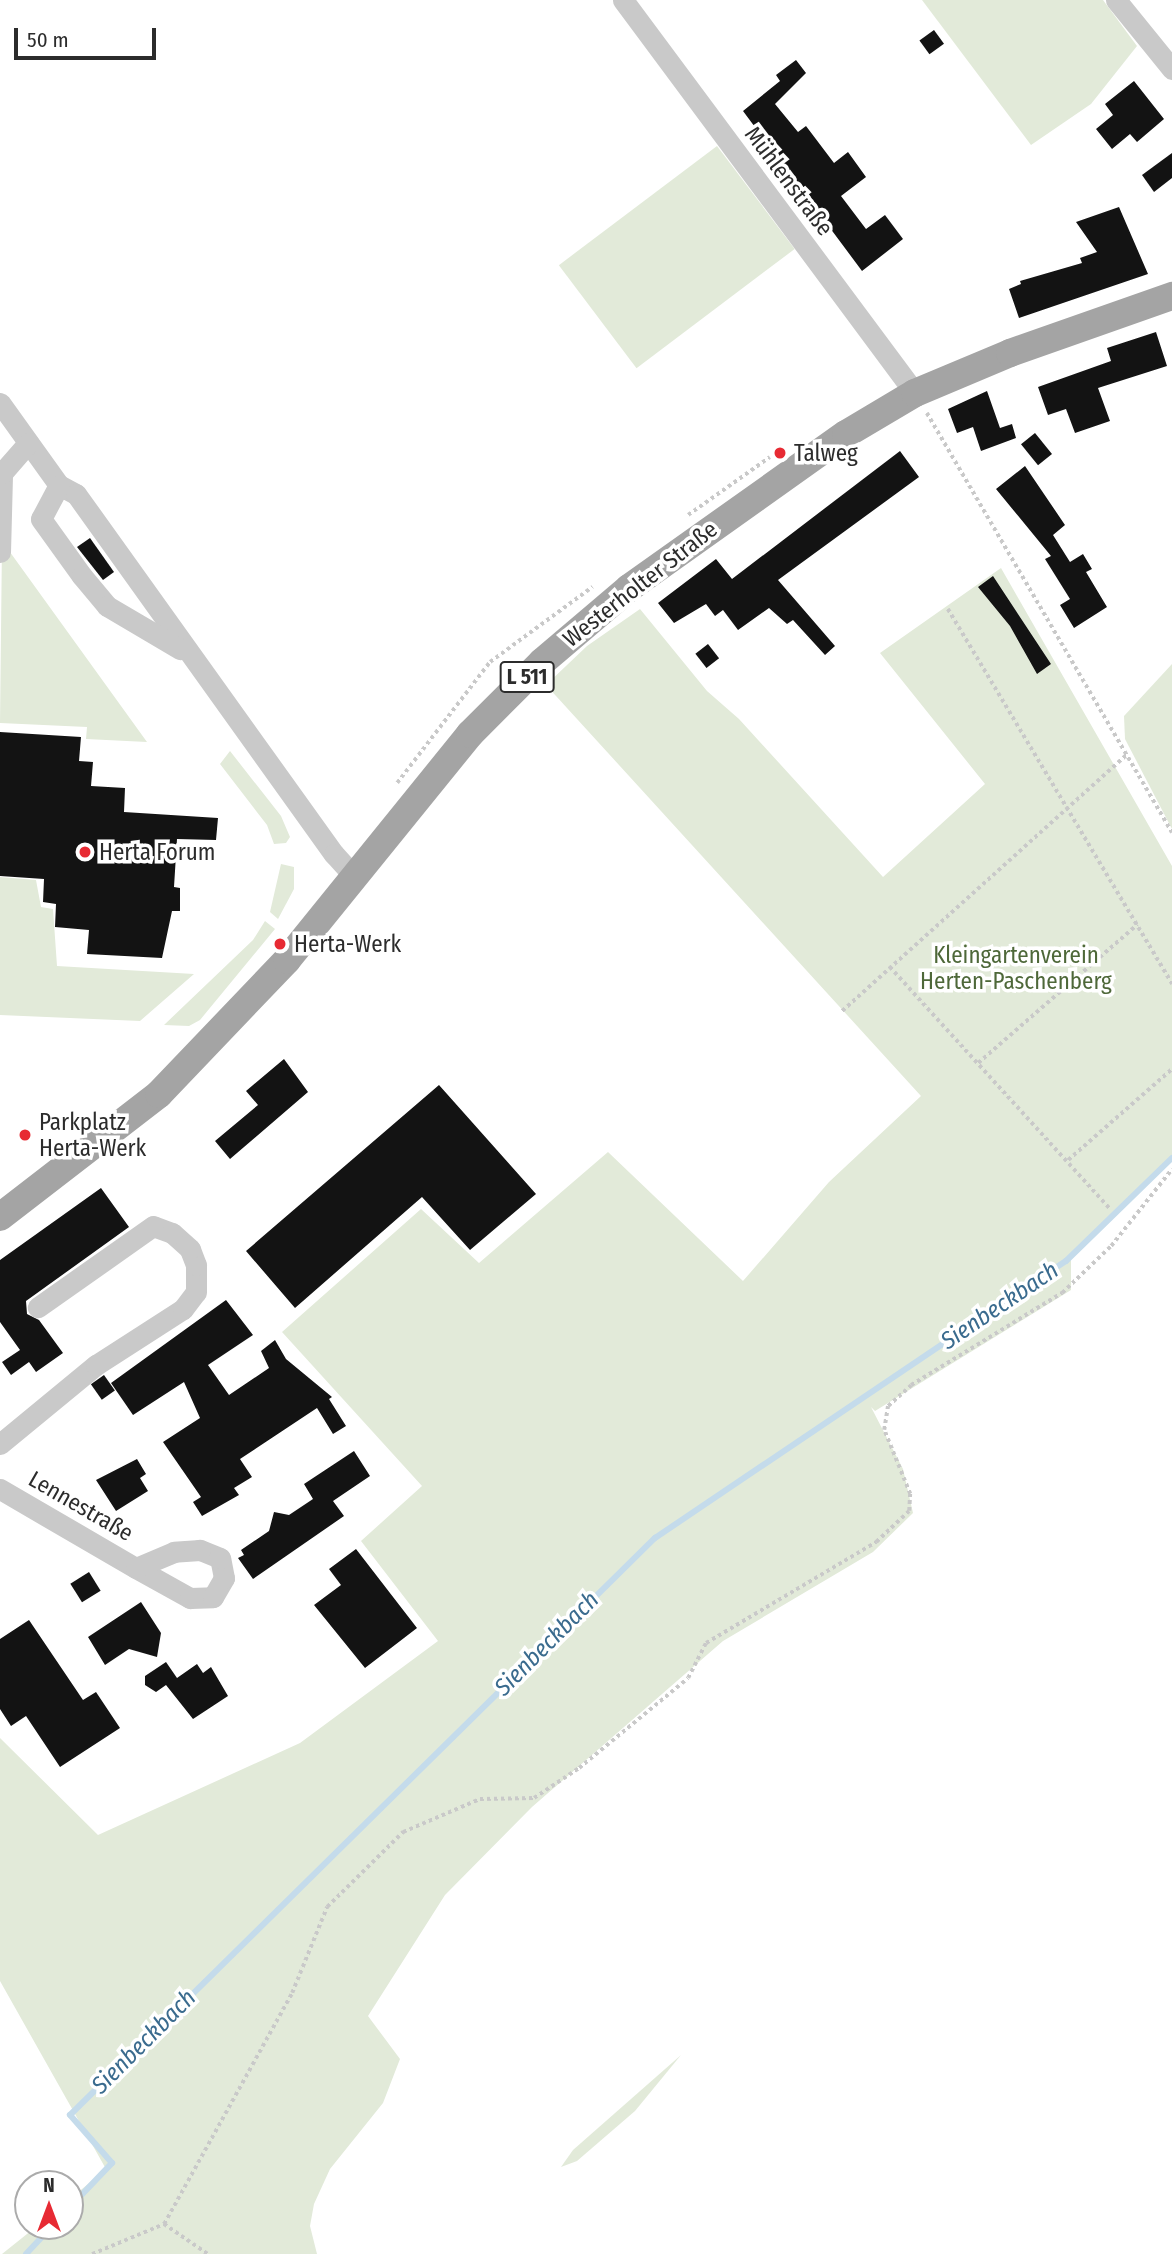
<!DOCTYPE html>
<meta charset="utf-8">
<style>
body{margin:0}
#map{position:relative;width:1172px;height:2254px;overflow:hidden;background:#fff;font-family:"Fira Sans Condensed",sans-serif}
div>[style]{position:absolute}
.green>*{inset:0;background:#e2ead9;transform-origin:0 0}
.stream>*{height:6px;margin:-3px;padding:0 3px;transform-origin:3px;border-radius:3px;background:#c4dbeb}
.building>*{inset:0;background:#131313;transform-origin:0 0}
.path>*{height:3.5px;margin-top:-1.75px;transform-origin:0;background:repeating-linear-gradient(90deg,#c9c9c9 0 3.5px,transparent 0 7px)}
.minor>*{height:21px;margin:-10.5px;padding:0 10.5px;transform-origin:10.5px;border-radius:10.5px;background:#c9c9c9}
.major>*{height:28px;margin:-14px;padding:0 14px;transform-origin:14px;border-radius:14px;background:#a4a4a4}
.dots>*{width:19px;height:19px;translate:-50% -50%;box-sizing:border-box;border:4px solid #fff;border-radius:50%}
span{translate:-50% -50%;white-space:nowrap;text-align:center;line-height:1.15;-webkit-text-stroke:7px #fff;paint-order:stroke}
.shield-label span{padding:2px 5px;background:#fff;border:2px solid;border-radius:5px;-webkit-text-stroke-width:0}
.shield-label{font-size:21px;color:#2c2c2c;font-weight:700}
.street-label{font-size:23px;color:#2c2c2c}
.poi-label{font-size:23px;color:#2c2c2c}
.left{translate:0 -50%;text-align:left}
.park-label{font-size:23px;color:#4e6839}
.water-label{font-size:24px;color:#3a6b8e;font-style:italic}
.north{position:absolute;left:14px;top:2170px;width:70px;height:70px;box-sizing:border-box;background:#fff;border:2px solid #ababab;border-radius:50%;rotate:0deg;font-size:19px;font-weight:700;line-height:28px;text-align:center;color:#2c2c2c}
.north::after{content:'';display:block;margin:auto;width:24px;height:32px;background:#e72a33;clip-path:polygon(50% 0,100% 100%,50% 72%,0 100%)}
.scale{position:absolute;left:14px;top:28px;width:142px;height:32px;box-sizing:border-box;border:4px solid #2c2c2c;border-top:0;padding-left:9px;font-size:21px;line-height:24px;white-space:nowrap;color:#2c2c2c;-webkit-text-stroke:5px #fff;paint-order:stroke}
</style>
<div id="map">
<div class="green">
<div style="clip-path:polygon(922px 0,1103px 0,1137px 46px,1091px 104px,1031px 145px)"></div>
<div style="left:717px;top:146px;width:129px;height:198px;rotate:53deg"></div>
<div style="clip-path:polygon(2px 541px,147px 742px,86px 739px,87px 727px,0 723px)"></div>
<div style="clip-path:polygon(1001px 568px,1172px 866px,1172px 1156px,1071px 1256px,1071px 1290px,875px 1411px,871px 1407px,903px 1469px,913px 1513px,873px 1552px,723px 1641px,532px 1807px,445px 1895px,368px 2016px,400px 2059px,383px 2103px,330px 2169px,314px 2204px,310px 2226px,317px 2254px,2px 2254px,37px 2226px,70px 2226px,70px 2199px,106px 2169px,0 1981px,0 1738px,98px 1835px,300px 1743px,438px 1641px,361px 1541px,422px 1486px,282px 1332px,421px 1209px,479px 1263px,608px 1152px,743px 1281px,829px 1182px,921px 1096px,546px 685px,587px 646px,640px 609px,707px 691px,739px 719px,883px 877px,985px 784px,880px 653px)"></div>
<div style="clip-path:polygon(1172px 664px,1172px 829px,1125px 739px,1124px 716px)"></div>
<div style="clip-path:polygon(230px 751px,281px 816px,290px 837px,286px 843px,274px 844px,267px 825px,220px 764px)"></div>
<div style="clip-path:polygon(281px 864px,294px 867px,294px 889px,278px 919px,270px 912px)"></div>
<div style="clip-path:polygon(0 877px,36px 880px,41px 907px,53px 909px,57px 966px,194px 974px,140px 1021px,0 1015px)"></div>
<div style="clip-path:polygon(265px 921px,275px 929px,200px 1020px,189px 1026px,164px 1025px,253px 940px)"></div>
<div style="clip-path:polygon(681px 2055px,635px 2111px,577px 2161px,561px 2167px,573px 2150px)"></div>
</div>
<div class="stream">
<div style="left:70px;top:2207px;width:61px;rotate:-46.3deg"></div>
<div style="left:112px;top:2163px;width:64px;rotate:-131.2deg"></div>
<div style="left:70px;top:2115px;width:822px;rotate:-44.61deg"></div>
<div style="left:655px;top:1538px;width:496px;rotate:-34deg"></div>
<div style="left:1066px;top:1261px;width:148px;rotate:-44.2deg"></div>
<div style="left:26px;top:2254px;width:38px;rotate:-47deg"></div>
</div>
<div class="building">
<div style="left:934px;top:30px;width:17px;height:18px;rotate:54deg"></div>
<div style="clip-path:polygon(796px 60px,806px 73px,775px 104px,798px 132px,806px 126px,834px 163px,848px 152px,866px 177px,841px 196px,866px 229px,885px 215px,903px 239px,862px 271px,743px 111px,780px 81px,776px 75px)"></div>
<div style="clip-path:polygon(1134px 81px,1164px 119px,1137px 142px,1130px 134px,1112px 149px,1096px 129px,1113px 115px,1105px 104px)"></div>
<div style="clip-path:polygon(1172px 153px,1172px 178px,1154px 192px,1142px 175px)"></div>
<div style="clip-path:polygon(1119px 207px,1148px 274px,1019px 318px,1009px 289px,1021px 284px,1020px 281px,1082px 263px,1080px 258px,1097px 252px,1076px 222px)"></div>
<div style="clip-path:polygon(1156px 332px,1167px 366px,1098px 388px,1110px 421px,1075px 433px,1066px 409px,1048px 415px,1038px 387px,1111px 361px,1107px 348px)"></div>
<div style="clip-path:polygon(987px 391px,1000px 428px,1012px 424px,1016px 438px,981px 451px,973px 427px,957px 433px,948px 409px)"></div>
<div style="left:1035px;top:433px;width:27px;height:18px;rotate:51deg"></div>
<div style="clip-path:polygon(900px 451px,919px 477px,778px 580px,835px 646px,825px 655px,793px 620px,787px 624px,769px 608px,738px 630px,723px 610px,715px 616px,706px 604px,674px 623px,658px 603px,716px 559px,732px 579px)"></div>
<div style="clip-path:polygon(1025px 466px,1065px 525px,1053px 535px,1070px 562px,1083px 554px,1092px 569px,1086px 572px,1107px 607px,1074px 628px,1060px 605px,1070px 599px,1045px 559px,1051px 556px,996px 489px)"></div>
<div style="clip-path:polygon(90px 538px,114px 572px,103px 580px,77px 547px)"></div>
<div style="clip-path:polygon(993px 576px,1051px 664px,1037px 674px,1010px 626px,978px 587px)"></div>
<div style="left:708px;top:644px;width:18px;height:16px;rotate:52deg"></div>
<div style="clip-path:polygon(0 732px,81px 737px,79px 761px,93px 762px,91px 786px,125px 788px,124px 812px,218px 818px,216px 840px,177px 839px,174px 887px,180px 888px,180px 911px,172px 911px,162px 958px,87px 954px,89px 930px,55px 927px,56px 904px,43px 902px,44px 879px,0 876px)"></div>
<div style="clip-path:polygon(284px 1059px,308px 1092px,230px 1159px,215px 1141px,258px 1105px,246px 1091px)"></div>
<div style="clip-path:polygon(439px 1085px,536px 1194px,470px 1250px,422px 1197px,295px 1308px,246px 1251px)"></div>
<div style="clip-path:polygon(101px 1188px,129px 1227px,26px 1301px,27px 1314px,39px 1320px,63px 1353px,36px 1372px,29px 1362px,11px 1375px,2px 1362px,20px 1350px,0 1322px,0 1260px)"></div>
<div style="clip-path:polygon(226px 1300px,253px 1335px,208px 1365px,229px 1395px,269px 1368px,261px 1351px,275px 1340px,286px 1359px,332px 1397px,329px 1399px,346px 1426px,333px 1434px,317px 1408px,240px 1459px,252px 1477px,234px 1488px,239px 1495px,202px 1516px,193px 1502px,201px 1497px,163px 1442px,200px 1418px,184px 1382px,133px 1415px,111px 1383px)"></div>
<div style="left:104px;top:1375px;width:19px;height:16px;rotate:55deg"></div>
<div style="clip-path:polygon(354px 1451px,370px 1476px,333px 1501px,344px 1516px,253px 1579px,238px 1558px,244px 1555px,241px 1550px,269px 1531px,274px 1512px,289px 1515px,313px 1499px,304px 1484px)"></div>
<div style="clip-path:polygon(137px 1459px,146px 1474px,140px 1478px,148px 1491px,116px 1511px,96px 1480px)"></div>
<div style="clip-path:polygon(356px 1549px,417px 1628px,365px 1668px,314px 1605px,341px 1585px,329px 1569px)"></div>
<div style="left:89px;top:1572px;width:22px;height:22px;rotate:58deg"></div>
<div style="clip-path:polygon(141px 1602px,161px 1633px,157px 1657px,129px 1649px,105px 1665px,88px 1637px)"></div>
<div style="clip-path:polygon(29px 1620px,83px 1700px,96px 1692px,120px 1728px,60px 1767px,26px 1716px,11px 1726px,0 1709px,0 1639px)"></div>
<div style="clip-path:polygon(166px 1662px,177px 1678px,197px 1664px,203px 1673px,211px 1667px,228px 1696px,193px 1719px,166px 1685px,156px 1692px,145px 1685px,145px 1676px)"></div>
</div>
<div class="path">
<div style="left:927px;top:413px;width:486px;rotate:59.7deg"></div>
<div style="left:688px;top:515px;width:100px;rotate:-35.3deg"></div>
<div style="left:948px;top:609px;width:437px;rotate:59.1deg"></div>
<div style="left:397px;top:783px;width:153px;rotate:-52.5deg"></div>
<div style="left:490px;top:662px;width:127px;rotate:-36.3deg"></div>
<div style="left:890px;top:967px;width:327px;rotate:47.7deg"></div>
<div style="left:842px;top:1011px;width:382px;rotate:-42deg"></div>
<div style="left:978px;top:1063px;width:211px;rotate:-41deg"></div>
<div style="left:1068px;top:1160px;width:138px;rotate:-41.2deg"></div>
<div style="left:164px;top:2224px;width:264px;rotate:-61deg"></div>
<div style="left:292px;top:1993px;width:93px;rotate:-67.9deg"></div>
<div style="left:327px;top:1907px;width:107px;rotate:-44.6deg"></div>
<div style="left:403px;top:1832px;width:84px;rotate:-23.2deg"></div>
<div style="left:480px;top:1799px;width:54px;rotate:-1.1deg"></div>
<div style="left:534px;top:1798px;width:54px;rotate:-33.7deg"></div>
<div style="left:579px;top:1768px;width:141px;rotate:-39.5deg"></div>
<div style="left:688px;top:1678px;width:39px;rotate:-63deg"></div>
<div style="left:706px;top:1643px;width:198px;rotate:-30.7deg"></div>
<div style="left:876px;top:1542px;width:45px;rotate:-43.2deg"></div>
<div style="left:909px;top:1511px;width:17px;rotate:-87deg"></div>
<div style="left:910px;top:1494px;width:69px;rotate:-112.1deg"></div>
<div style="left:884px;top:1430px;width:24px;rotate:-81deg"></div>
<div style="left:888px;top:1406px;width:31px;rotate:-42deg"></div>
<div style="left:911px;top:1385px;width:177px;rotate:-31.4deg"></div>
<div style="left:1062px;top:1293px;width:68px;rotate:-43.8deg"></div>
<div style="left:1111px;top:1246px;width:98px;rotate:-51.6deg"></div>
<div style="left:92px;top:2254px;width:78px;rotate:-22.6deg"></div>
<div style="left:164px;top:2224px;width:53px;rotate:34.3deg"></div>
</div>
<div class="minor">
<div style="left:623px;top:0;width:490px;rotate:53.4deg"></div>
<div style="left:1116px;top:0;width:89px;rotate:50.9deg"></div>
<div style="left:0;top:403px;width:101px;rotate:54.3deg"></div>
<div style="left:59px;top:485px;width:19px;rotate:28deg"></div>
<div style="left:76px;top:494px;width:443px;rotate:54.4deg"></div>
<div style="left:334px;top:854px;width:31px;rotate:48deg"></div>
<div style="left:59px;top:485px;width:38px;rotate:118deg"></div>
<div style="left:41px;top:519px;width:70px;rotate:54.3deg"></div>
<div style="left:82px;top:576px;width:39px;rotate:50deg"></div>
<div style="left:107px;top:606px;width:85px;rotate:30.5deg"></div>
<div style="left:0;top:552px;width:79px;rotate:-88.5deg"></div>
<div style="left:2px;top:473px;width:40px;rotate:-49deg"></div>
<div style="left:0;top:1444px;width:124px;rotate:-39.5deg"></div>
<div style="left:96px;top:1365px;width:103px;rotate:-32.8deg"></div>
<div style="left:183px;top:1309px;width:21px;rotate:-53deg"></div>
<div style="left:196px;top:1292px;width:27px;rotate:-90deg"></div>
<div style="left:196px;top:1265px;width:17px;rotate:-111deg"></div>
<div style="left:190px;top:1249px;width:24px;rotate:-138deg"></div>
<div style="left:172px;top:1233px;width:20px;rotate:-160deg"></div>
<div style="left:153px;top:1226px;width:141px;rotate:144.8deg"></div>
<div style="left:0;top:1489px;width:157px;rotate:30.2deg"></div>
<div style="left:136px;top:1568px;width:62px;rotate:29.1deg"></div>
<div style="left:190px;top:1598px;width:23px;rotate:-2deg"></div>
<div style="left:213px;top:1597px;width:22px;rotate:-60deg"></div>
<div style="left:224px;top:1578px;width:20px;rotate:-101deg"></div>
<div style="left:220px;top:1558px;width:22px;rotate:-158deg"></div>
<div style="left:200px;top:1550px;width:26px;rotate:176deg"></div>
<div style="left:174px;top:1552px;width:41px;rotate:157.2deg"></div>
</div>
<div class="major">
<div style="left:0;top:1217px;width:201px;rotate:-37.7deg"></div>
<div style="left:159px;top:1094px;width:185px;rotate:-46.3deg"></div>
<div style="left:287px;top:960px;width:291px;rotate:-51deg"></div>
<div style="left:470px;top:734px;width:102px;rotate:-45deg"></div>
<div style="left:542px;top:662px;width:114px;rotate:-40.4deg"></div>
<div style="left:629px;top:588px;width:266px;rotate:-35.4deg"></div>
<div style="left:846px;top:434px;width:80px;rotate:-30.7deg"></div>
<div style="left:915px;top:393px;width:103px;rotate:-22.8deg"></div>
<div style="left:1010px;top:353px;width:172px;rotate:-19.4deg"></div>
</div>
<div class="dots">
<div style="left:780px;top:453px;background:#e72a33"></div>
<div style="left:85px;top:852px;background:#e72a33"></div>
<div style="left:280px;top:944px;background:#e72a33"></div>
<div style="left:25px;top:1135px;background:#e72a33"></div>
</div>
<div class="shield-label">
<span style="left:527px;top:677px">L 511</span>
</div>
<div class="street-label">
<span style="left:789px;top:181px;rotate:53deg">Mühlenstraße</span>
<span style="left:640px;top:584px;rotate:-38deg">Westerholter Straße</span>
<span style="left:81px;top:1506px;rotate:30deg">Lennestraße</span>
</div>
<div class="poi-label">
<span class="left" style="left:794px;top:453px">Talweg</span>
<span class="left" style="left:99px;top:852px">Herta Forum</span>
<span class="left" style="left:294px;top:944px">Herta-Werk</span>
<span class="left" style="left:39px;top:1135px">Parkplatz<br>Herta-Werk</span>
</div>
<div class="park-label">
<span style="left:1016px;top:968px">Kleingartenverein<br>Herten-Paschenberg</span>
</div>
<div class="water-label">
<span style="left:1000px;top:1306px;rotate:-34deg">Sienbeckbach</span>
<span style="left:547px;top:1644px;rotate:-45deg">Sienbeckbach</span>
<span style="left:144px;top:2042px;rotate:-45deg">Sienbeckbach</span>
</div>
<div class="north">N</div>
<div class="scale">50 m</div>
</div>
